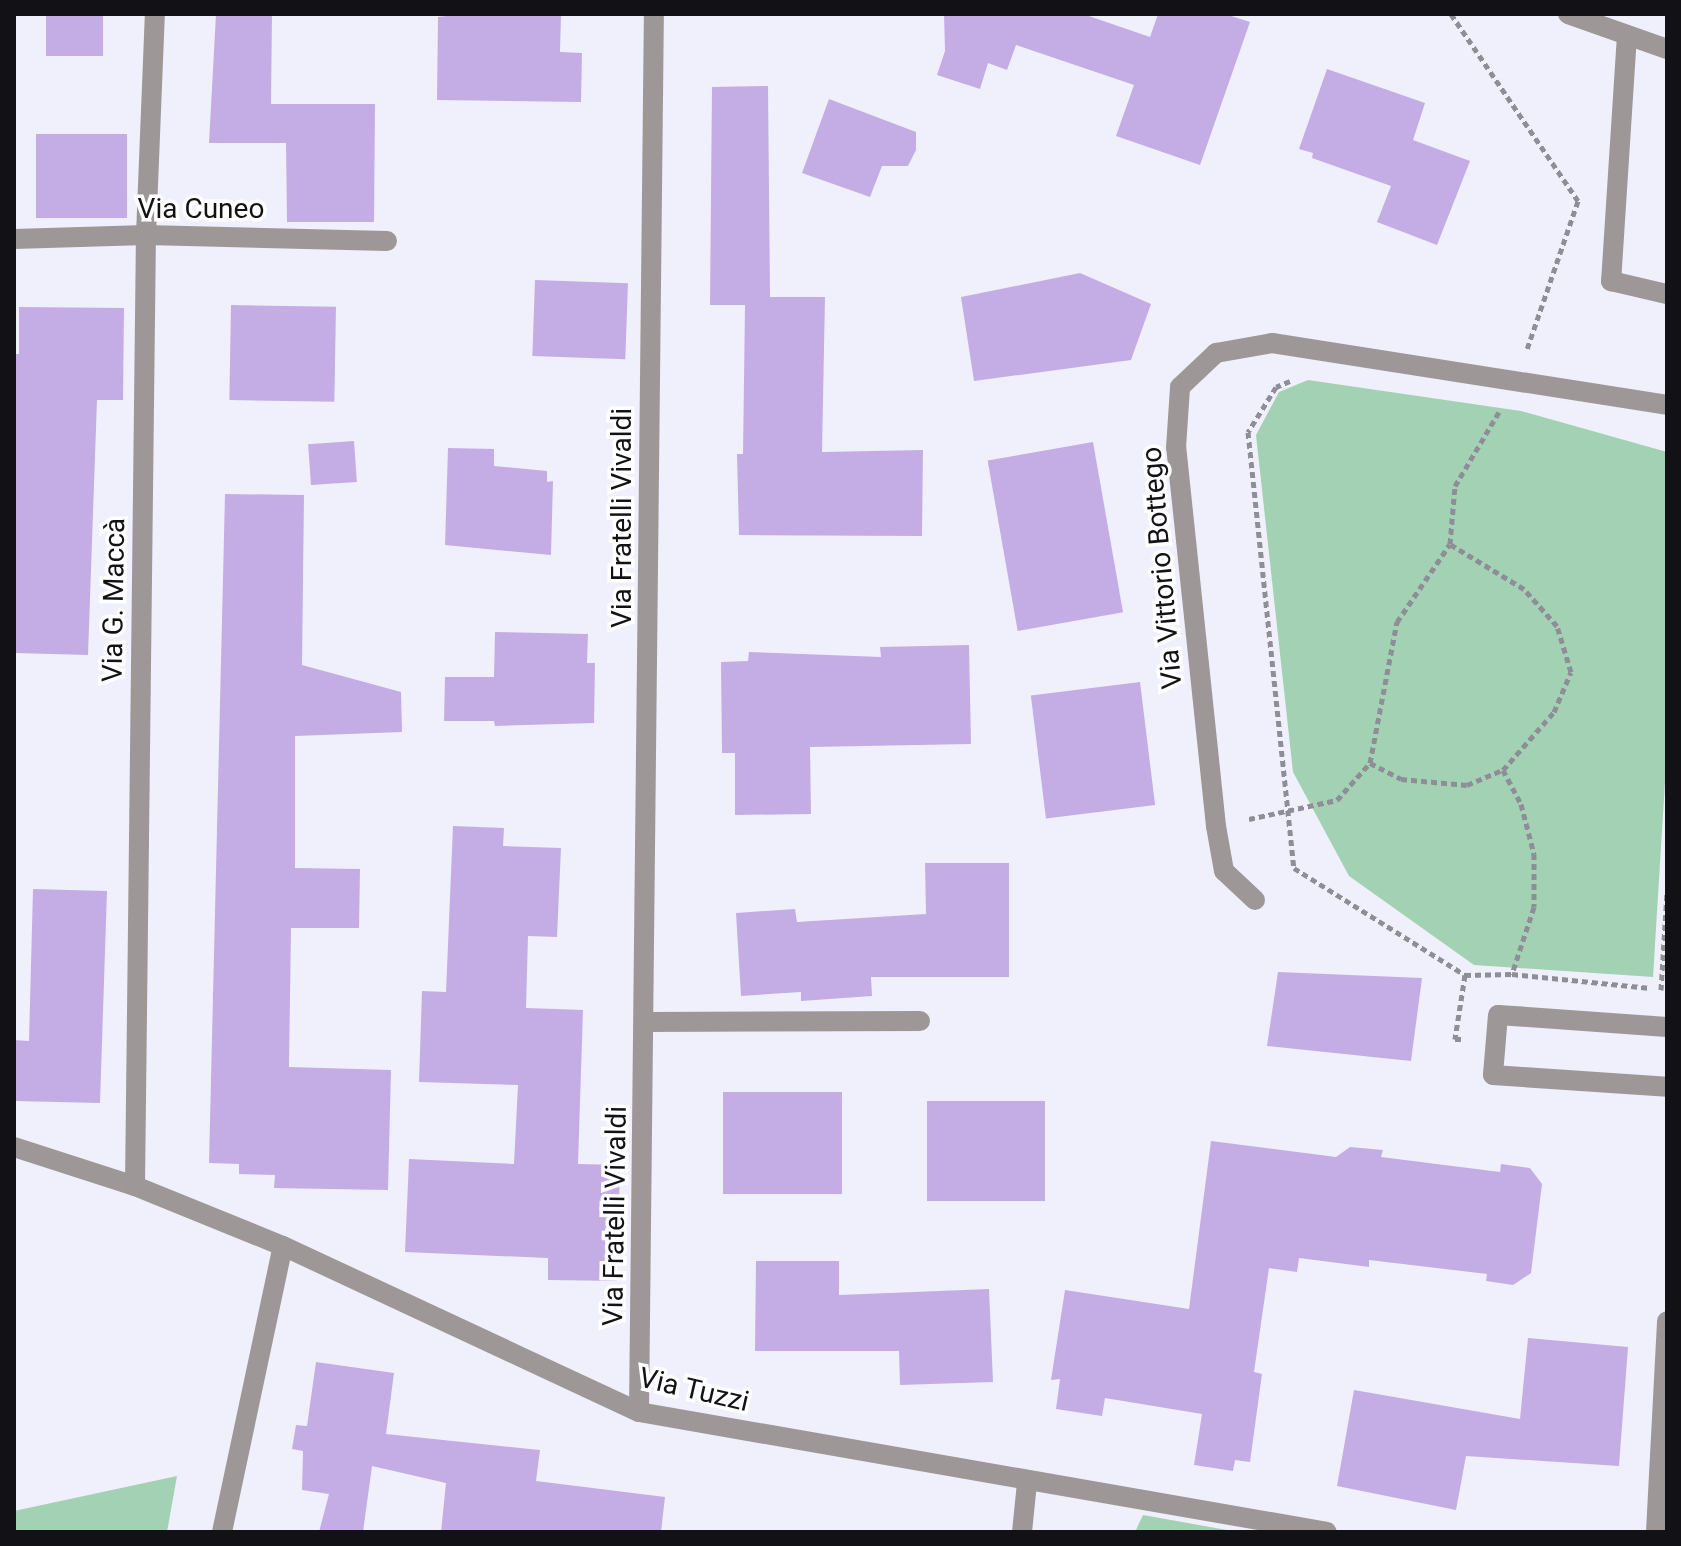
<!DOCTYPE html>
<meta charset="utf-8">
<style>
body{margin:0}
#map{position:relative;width:1681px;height:1546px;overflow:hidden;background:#eff0fc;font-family:Roboto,sans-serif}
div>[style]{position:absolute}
.green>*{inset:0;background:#a3d1b3}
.building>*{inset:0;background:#c4ade4;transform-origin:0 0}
.path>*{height:5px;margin-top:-2.5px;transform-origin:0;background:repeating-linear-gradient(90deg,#8e8e97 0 6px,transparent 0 10px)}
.minor>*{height:20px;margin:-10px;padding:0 10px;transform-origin:10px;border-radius:10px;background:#9e9797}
span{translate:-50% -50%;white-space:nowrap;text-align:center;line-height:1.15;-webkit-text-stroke:7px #fff;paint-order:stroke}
.street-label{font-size:28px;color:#121216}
.frame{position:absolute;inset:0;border:16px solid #121216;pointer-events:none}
</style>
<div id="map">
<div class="green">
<div style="clip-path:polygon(1308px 380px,1521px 411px,1667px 452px,1667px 750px,1653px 977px,1474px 965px,1349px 876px,1293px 772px,1256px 435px,1279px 392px)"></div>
<div style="clip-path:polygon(177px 1476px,167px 1532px,14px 1532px,14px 1511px)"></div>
<div style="clip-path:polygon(1143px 1515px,1238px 1532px,1135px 1532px)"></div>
</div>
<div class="building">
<div style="left:46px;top:14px;width:57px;height:42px"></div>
<div style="clip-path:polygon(216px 14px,272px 14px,271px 104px,375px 104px,374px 222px,287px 222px,286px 143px,209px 143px)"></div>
<div style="clip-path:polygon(464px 14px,561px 14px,560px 52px,582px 53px,581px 102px,437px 100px,438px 17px)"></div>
<div style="clip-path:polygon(944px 14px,1083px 14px,1150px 37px,1158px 14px,1225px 14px,1250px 22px,1200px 165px,1116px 136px,1134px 85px,1016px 45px,1007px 70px,988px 63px,980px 89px,937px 75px,945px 51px)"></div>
<div style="clip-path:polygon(1327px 69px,1425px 103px,1413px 140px,1470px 161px,1437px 245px,1377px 222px,1391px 186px,1312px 158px,1313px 153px,1299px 149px)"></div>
<div style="clip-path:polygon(768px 86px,770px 297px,825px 297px,822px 452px,923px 450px,922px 536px,739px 535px,737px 454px,743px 454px,745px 305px,710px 305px,712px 87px)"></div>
<div style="clip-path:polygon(829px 99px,916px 132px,916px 150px,908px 166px,882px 166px,870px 197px,802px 173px)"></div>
<div style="left:36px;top:134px;width:91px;height:84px"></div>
<div style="clip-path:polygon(1080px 273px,1151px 304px,1131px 360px,974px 381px,961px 297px)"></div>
<div style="left:535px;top:280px;width:93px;height:76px;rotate:2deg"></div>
<div style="left:231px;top:305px;width:105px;height:95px;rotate:1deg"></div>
<div style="clip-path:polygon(19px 307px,124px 308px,123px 400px,97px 400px,88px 655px,14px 653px,14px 354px,19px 354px)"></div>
<div style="left:354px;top:441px;width:41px;height:46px;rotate:86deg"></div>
<div style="left:1093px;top:442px;width:173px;height:107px;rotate:80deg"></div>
<div style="clip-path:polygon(448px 448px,494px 449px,494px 466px,547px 471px,547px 482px,553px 481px,551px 555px,445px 545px)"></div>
<div style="clip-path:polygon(225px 494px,304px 495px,302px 665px,401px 692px,402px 732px,295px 736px,295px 868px,360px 869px,359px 928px,291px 928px,289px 1067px,391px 1070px,388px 1190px,274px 1188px,275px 1175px,239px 1174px,239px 1164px,209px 1163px)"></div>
<div style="clip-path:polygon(495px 632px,588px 634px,587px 663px,595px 663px,594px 723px,495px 726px,494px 721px,444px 721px,445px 677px,494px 677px)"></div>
<div style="clip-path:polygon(969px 645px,971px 744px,810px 747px,811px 814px,735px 815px,735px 753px,722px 753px,721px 662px,748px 661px,749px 652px,881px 657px,880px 647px)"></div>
<div style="left:1140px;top:682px;width:124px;height:110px;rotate:83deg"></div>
<div style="clip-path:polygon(453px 826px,504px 828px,503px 846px,561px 848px,557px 937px,528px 936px,526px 1008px,583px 1010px,578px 1164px,620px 1165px,617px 1281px,548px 1280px,548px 1258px,405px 1252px,409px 1159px,514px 1164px,518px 1085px,419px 1082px,422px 991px,446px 992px)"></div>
<div style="clip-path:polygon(925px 863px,1009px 863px,1009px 977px,871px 977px,872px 996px,801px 1001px,801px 992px,741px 996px,736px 913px,795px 909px,797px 922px,926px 914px)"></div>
<div style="clip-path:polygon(33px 889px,107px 891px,100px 1103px,14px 1101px,14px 1040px,29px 1041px)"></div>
<div style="clip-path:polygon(1278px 972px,1422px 978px,1411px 1061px,1267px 1046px)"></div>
<div style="left:842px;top:1092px;width:102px;height:119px;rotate:90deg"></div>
<div style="left:927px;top:1101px;width:118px;height:100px"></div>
<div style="clip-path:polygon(1211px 1141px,1336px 1157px,1350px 1147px,1383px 1150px,1381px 1157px,1500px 1172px,1501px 1164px,1530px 1168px,1542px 1184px,1531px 1273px,1513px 1285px,1486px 1281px,1487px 1274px,1369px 1260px,1369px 1267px,1299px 1258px,1297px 1272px,1269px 1268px,1254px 1372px,1262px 1374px,1250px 1462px,1235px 1460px,1233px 1471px,1194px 1465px,1202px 1414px,1105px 1398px,1102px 1416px,1056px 1409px,1060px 1379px,1051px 1380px,1065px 1290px,1189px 1309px)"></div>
<div style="clip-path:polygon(756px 1261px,839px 1261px,839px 1295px,989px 1289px,993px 1382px,900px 1385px,899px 1351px,755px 1351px)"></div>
<div style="clip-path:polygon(1528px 1338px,1628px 1347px,1619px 1466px,1466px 1456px,1456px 1510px,1337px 1486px,1354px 1390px,1520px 1419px)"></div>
<div style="clip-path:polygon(316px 1362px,394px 1373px,386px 1434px,540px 1450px,536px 1481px,665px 1497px,661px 1532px,441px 1532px,446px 1483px,372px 1466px,363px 1532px,319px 1532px,329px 1494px,302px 1490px,303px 1451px,292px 1449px,296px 1425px,307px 1426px)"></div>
</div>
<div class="path">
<div style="left:1451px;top:14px;width:226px;rotate:55.8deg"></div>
<div style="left:1578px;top:201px;width:157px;rotate:109deg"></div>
<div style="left:1290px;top:381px;width:15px;rotate:157deg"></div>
<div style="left:1276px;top:387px;width:53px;rotate:121.9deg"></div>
<div style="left:1248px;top:432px;width:438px;rotate:84deg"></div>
<div style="left:1294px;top:868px;width:202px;rotate:32deg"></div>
<div style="left:1465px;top:975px;width:47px;rotate:-1.2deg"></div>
<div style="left:1512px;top:974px;width:139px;rotate:5.8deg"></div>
<div style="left:1370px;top:763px;width:35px;rotate:27deg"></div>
<div style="left:1401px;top:779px;width:66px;rotate:5.2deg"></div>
<div style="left:1467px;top:785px;width:39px;rotate:-23deg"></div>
<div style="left:1503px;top:770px;width:77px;rotate:-48.7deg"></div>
<div style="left:1554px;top:712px;width:43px;rotate:-67deg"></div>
<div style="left:1571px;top:672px;width:48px;rotate:-106.9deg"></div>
<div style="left:1557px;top:626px;width:50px;rotate:-131.7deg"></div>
<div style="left:1524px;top:589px;width:87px;rotate:-148.7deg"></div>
<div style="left:1503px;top:770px;width:38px;rotate:62deg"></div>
<div style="left:1521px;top:804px;width:52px;rotate:75.4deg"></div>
<div style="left:1534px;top:854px;width:53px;rotate:90deg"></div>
<div style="left:1534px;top:907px;width:71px;rotate:108.2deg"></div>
<div style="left:1249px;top:819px;width:90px;rotate:-12.2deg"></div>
<div style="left:1337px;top:800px;width:50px;rotate:-48.3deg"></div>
<div style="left:1370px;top:763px;width:144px;rotate:-79.2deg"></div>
<div style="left:1397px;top:622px;width:94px;rotate:-55.8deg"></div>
<div style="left:1450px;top:544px;width:58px;rotate:-85.1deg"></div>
<div style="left:1455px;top:486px;width:86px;rotate:-59.3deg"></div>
<div style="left:1465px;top:975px;width:65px;rotate:98.9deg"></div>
<div style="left:1455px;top:1039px;width:10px"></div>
<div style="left:1661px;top:990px;width:98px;rotate:-86.5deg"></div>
</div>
<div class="minor">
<div style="left:1568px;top:14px;width:105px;rotate:19.5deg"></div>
<div style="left:1627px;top:35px;width:247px;rotate:93.7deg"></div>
<div style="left:1611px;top:281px;width:57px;rotate:13.1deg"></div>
<div style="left:14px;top:239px;width:132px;rotate:-1.7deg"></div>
<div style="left:146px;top:235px;width:241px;rotate:1.4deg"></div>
<div style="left:1255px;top:900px;width:42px;rotate:-136.9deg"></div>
<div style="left:1224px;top:871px;width:46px;rotate:-100.1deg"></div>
<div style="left:1216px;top:826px;width:380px;rotate:-96deg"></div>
<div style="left:1176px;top:448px;width:61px;rotate:-86.2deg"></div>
<div style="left:1180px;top:387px;width:50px;rotate:-43.4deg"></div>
<div style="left:1216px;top:353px;width:57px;rotate:-10.1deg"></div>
<div style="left:1272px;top:343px;width:400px;rotate:8.9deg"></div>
<div style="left:646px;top:1022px;width:274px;rotate:-0.2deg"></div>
<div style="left:1667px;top:1027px;width:169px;rotate:-175.9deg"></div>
<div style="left:1498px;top:1015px;width:60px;rotate:94.8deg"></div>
<div style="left:1493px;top:1075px;width:174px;rotate:3.9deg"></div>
<div style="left:14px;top:1147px;width:127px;rotate:17.9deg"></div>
<div style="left:135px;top:1186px;width:160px;rotate:22.1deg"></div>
<div style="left:283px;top:1246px;width:393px;rotate:25deg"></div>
<div style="left:639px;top:1412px;width:698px;rotate:9.89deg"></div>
<div style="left:135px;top:1186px;width:951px;rotate:-89.34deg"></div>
<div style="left:146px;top:235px;width:221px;rotate:-87.7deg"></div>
<div style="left:639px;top:1412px;width:1398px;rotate:-89.39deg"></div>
<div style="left:222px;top:1532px;width:292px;rotate:-78deg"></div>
<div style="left:1022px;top:1532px;width:49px;rotate:-84.2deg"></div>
<div style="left:1656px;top:1532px;width:211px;rotate:-87deg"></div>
</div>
<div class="street-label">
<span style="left:201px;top:209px">Via Cuneo</span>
<span style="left:622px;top:518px;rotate:-90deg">Via Fratelli Vivaldi</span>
<span style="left:1162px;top:568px;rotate:-95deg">Via Vittorio Bottego</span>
<span style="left:114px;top:600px;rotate:-89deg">Via G. Maccà</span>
<span style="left:615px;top:1216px;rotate:-89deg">Via Fratelli Vivaldi</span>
<span style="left:694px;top:1390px;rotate:13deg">Via Tuzzi</span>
</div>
<div class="frame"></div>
</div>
